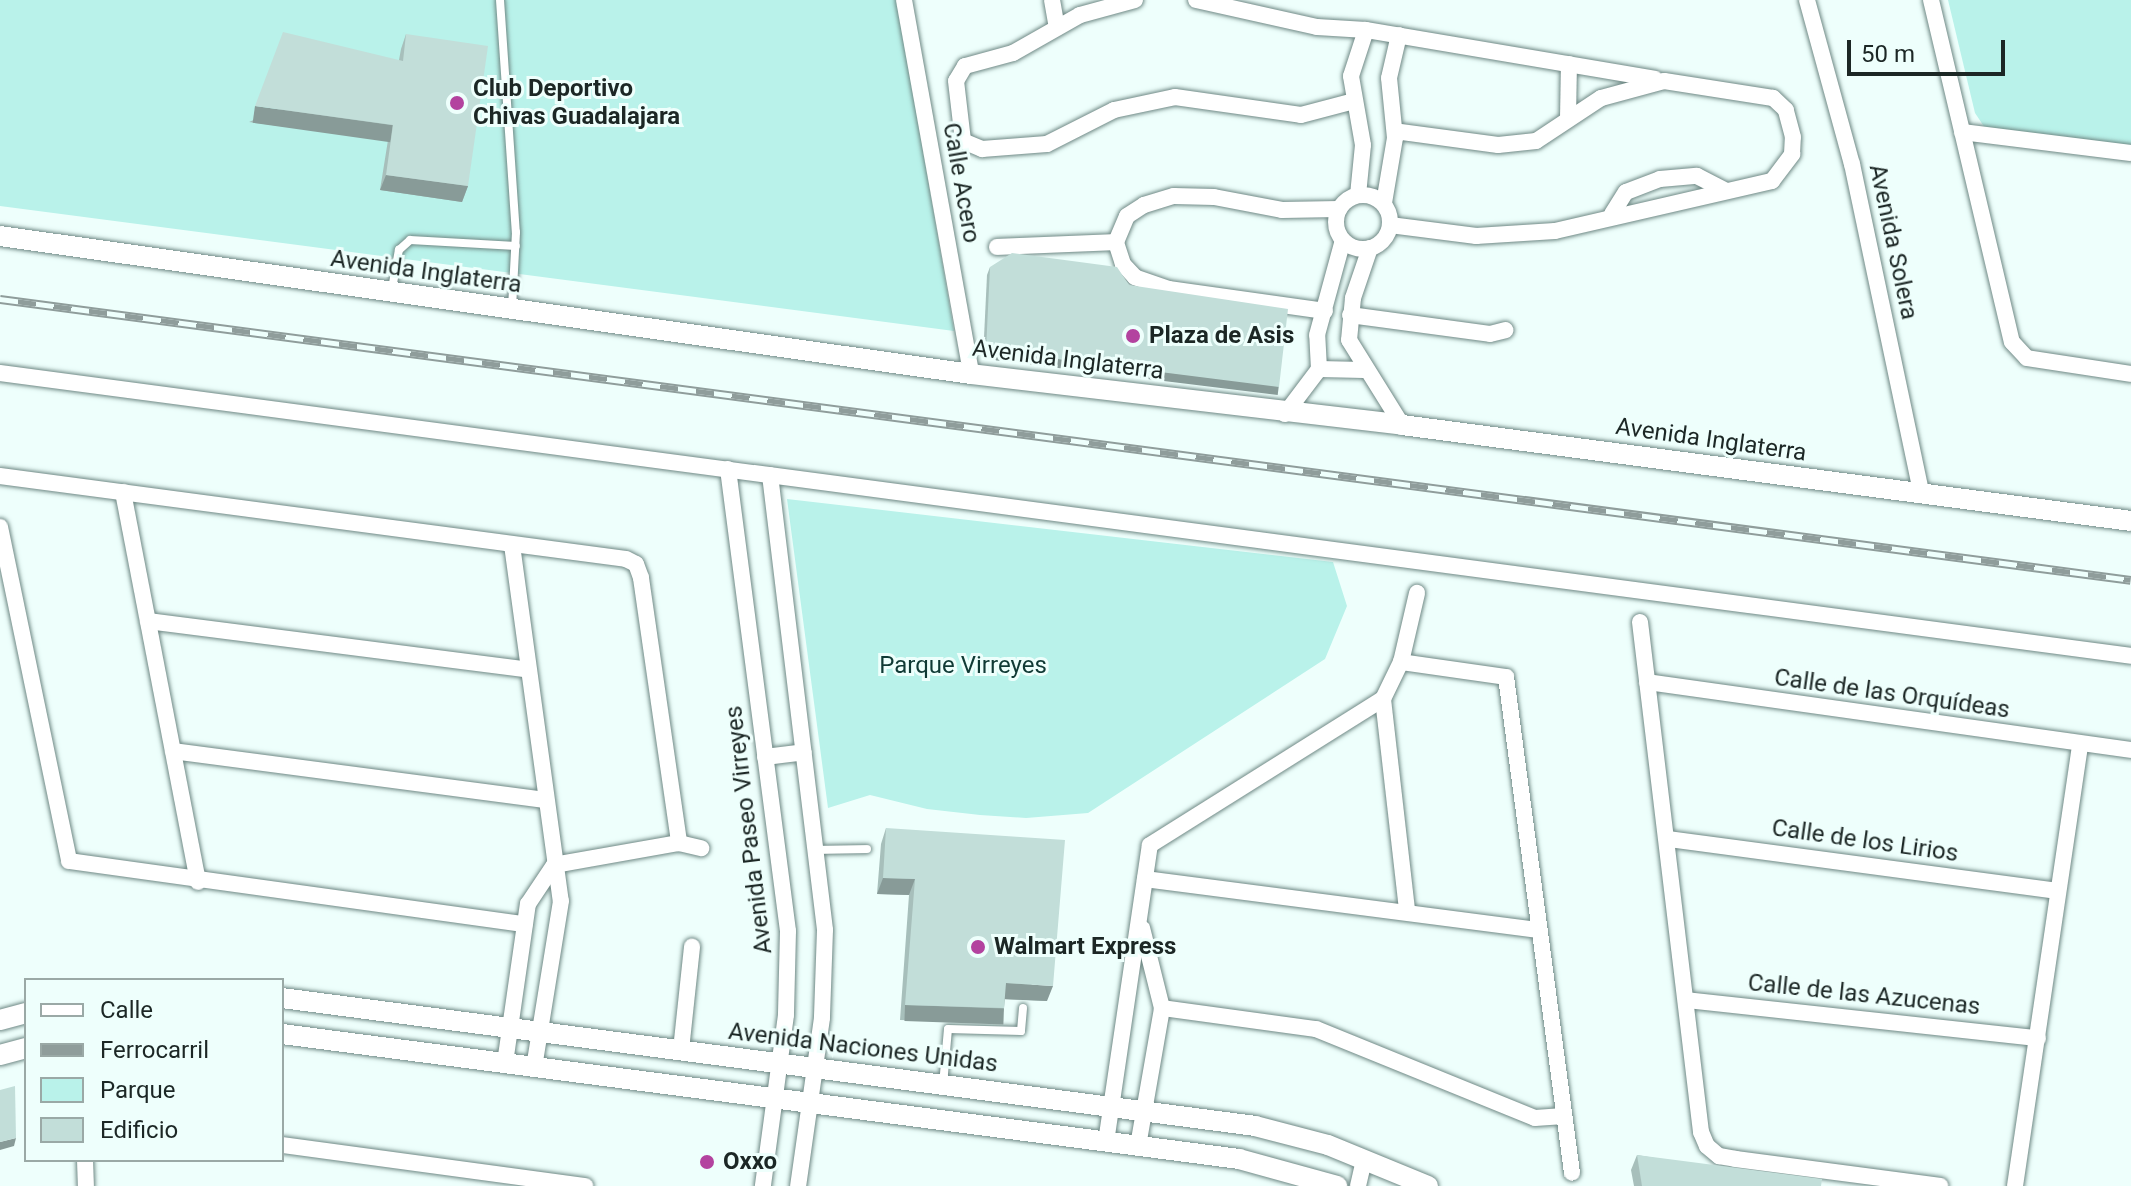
<!DOCTYPE html>
<meta charset="utf-8">
<style>
body{margin:0}
#map{position:relative;width:2131px;height:1186px;overflow:hidden;background:#eefffc;font-family:Roboto,sans-serif}
div>[style]{position:absolute}
.green>*{inset:0;background:#b9f2ea}
.roads{filter:drop-shadow(0 0 2px #6f8985) drop-shadow(0 0 2px #6f8985)}
.service>*{height:8px;margin:-4px;padding:0 4px;transform-origin:4px;border-radius:4px;background:#fff}
.minor>*{height:16px;margin:-8px;padding:0 8px;transform-origin:8px;border-radius:8px;background:#fff}
.minor>.ring{margin:-8px;padding:0;box-sizing:content-box;background:none;border:16px solid #fff;border-radius:50%}
.tertiary>*{height:20px;margin:-10px;padding:0 10px;transform-origin:10px;border-radius:10px;background:#fff}
.rail>*{height:9px;margin-top:-4.5px;transform-origin:0;background:repeating-linear-gradient(90deg,#eefffc 0 18px,#8f9d9b 0 36px);box-sizing:border-box;border-block:2px solid #8f9d9b}
.wall>*{inset:0;background:#a7bfbb}
.shaded-wall>*{inset:0;background:#889b98;transform-origin:0 0}
.building>*{inset:0;background:#c2ded9}
.dots>*{width:22px;height:22px;translate:-50% -50%;box-sizing:border-box;border:4px solid #eefffc;border-radius:50%}
span{translate:-50% -50%;white-space:nowrap;text-align:center;line-height:1.15;-webkit-text-stroke:6px #eefffc;paint-order:stroke}
.poi-label{font-size:24px;color:#1c2725;font-weight:700}
.left{translate:0 -50%;text-align:left}
.street-label{font-size:24px;color:#1c2725}
.park-label{font-size:24px;color:#103a35}
.legend{position:absolute;left:24px;top:978px;width:260px;height:184px;box-sizing:border-box;background:#eefffc;border:2px solid #9aa9a6;margin:0;padding:10px 14px;list-style:none;font-size:24px;color:#1c2725}
.legend li{display:flex;align-items:center;gap:16px;height:40px}
.legend b{width:40px;border:2px solid #9aa9a6}
.scale{position:absolute;left:1847px;top:40px;width:158px;height:36px;box-sizing:border-box;border:4px solid #1c2725;border-top:0;padding-left:10px;font-size:24px;line-height:28px;white-space:nowrap;color:#1c2725;-webkit-text-stroke:6px #eefffc;paint-order:stroke}
</style>
<div id="map">
<div class="green">
<div style="clip-path:polygon(0 0,897px 0,954px 331px,0 206px)"></div>
<div style="clip-path:polygon(1948px 0,2131px 0,2131px 151px,1987px 131px,1975px 113px)"></div>
<div style="clip-path:polygon(787px 499px,1333px 562px,1347px 606px,1325px 659px,1088px 813px,1026px 818px,980px 815px,927px 809px,870px 795px,828px 808px)"></div>
</div>
<div class="roads">
<div class="service">
<div style="left:500px;top:0;width:233px;rotate:86.1deg"></div>
<div style="left:516px;top:232px;width:77px;rotate:93deg"></div>
<div style="left:392px;top:289px;width:40px;rotate:-80deg"></div>
<div style="left:399px;top:250px;width:15px;rotate:-42deg"></div>
<div style="left:410px;top:240px;width:106px;rotate:3.2deg"></div>
<div style="left:816px;top:850px;width:51px;rotate:-1.1deg"></div>
<div style="left:943px;top:1085px;width:56px;rotate:-84.9deg"></div>
<div style="left:948px;top:1029px;width:73px;rotate:1.6deg"></div>
<div style="left:1021px;top:1031px;width:23px;rotate:-85deg"></div>
</div>
<div class="minor">
<div style="left:904px;top:0;width:380px;rotate:79.8deg"></div>
<div style="left:1052px;top:0;width:28px;rotate:80deg"></div>
<div style="left:1135px;top:0;width:57px;rotate:164.7deg"></div>
<div style="left:1080px;top:15px;width:77px;rotate:150.4deg"></div>
<div style="left:1013px;top:53px;width:50px;rotate:164.8deg"></div>
<div style="left:965px;top:66px;width:17px;rotate:121deg"></div>
<div style="left:956px;top:81px;width:60px;rotate:83.3deg"></div>
<div style="left:963px;top:141px;width:21px;rotate:23deg"></div>
<div style="left:982px;top:149px;width:65px;rotate:-4.4deg"></div>
<div style="left:1047px;top:144px;width:75px;rotate:-26.9deg"></div>
<div style="left:1114px;top:110px;width:62px;rotate:-12deg"></div>
<div style="left:1175px;top:97px;width:127px;rotate:8.1deg"></div>
<div style="left:1301px;top:115px;width:55px;rotate:-14.8deg"></div>
<div style="left:1196px;top:0;width:124px;rotate:12.6deg"></div>
<div style="left:1317px;top:27px;width:49px;rotate:3.5deg"></div>
<div style="left:1366px;top:30px;width:293px;rotate:9.6deg"></div>
<div style="left:1807px;top:0;width:170px;rotate:74.7deg"></div>
<div style="left:1852px;top:164px;width:338px;rotate:78.1deg"></div>
<div style="left:1931px;top:0;width:351px;rotate:76.7deg"></div>
<div style="left:2012px;top:342px;width:22px;rotate:47deg"></div>
<div style="left:2027px;top:358px;width:105px;rotate:8.7deg"></div>
<div style="left:1568px;top:119px;width:55px;rotate:-89deg"></div>
<div style="left:1962px;top:132px;width:170px;rotate:7.1deg"></div>
<div style="left:1358px;top:195px;width:50px;rotate:-84.3deg"></div>
<div style="left:1363px;top:145px;width:70px;rotate:-99.9deg"></div>
<div style="left:1351px;top:76px;width:48px;rotate:-71.9deg"></div>
<div class="ring" style="left:1336px;top:195px;width:38px;height:38px"></div>
<div style="left:1384px;top:203px;width:66px;rotate:-80.4deg"></div>
<div style="left:1395px;top:138px;width:60px;rotate:-95.7deg"></div>
<div style="left:1389px;top:78px;width:44px;rotate:-76.9deg"></div>
<div style="left:1612px;top:214px;width:26px;rotate:-58deg"></div>
<div style="left:1626px;top:192px;width:36px;rotate:-21deg"></div>
<div style="left:1660px;top:179px;width:37px;rotate:-5deg"></div>
<div style="left:1697px;top:176px;width:31px;rotate:27deg"></div>
<div style="left:1390px;top:225px;width:87px;rotate:7.3deg"></div>
<div style="left:1476px;top:236px;width:79px;rotate:-3.6deg"></div>
<div style="left:1555px;top:231px;width:223px;rotate:-13deg"></div>
<div style="left:1772px;top:181px;width:34px;rotate:-53deg"></div>
<div style="left:1792px;top:154px;width:17px;rotate:-87deg"></div>
<div style="left:1793px;top:137px;width:28px;rotate:-105deg"></div>
<div style="left:1786px;top:110px;width:18px;rotate:-137deg"></div>
<div style="left:1773px;top:98px;width:110px;rotate:-171.1deg"></div>
<div style="left:1664px;top:81px;width:65px;rotate:164.9deg"></div>
<div style="left:1601px;top:98px;width:78px;rotate:146.5deg"></div>
<div style="left:1536px;top:141px;width:38px;rotate:174deg"></div>
<div style="left:1498px;top:145px;width:104px;rotate:-172.3deg"></div>
<div style="left:997px;top:247px;width:119px;rotate:-2.4deg"></div>
<div style="left:1370px;top:248px;width:53px;rotate:108.8deg"></div>
<div style="left:1353px;top:298px;width:42px;rotate:95.4deg"></div>
<div style="left:1349px;top:340px;width:100px;rotate:58.1deg"></div>
<div style="left:1325px;top:311px;width:158px;rotate:-172deg"></div>
<div style="left:1169px;top:289px;width:36px;rotate:-161deg"></div>
<div style="left:1135px;top:277px;width:18px;rotate:-133deg"></div>
<div style="left:1123px;top:264px;width:23px;rotate:-108deg"></div>
<div style="left:1116px;top:242px;width:28px;rotate:-67deg"></div>
<div style="left:1127px;top:216px;width:20px;rotate:-33deg"></div>
<div style="left:1144px;top:205px;width:31px;rotate:-17deg"></div>
<div style="left:1174px;top:196px;width:40px;rotate:1.4deg"></div>
<div style="left:1214px;top:197px;width:69px;rotate:10.8deg"></div>
<div style="left:1282px;top:210px;width:57px;rotate:-1deg"></div>
<div style="left:1350px;top:315px;width:141px;rotate:7.7deg"></div>
<div style="left:1490px;top:334px;width:16px;rotate:-14deg"></div>
<div style="left:1319px;top:369px;width:45px;rotate:1.3deg"></div>
<div style="left:0;top:373px;width:2150px;rotate:7.56deg"></div>
<div style="left:1285px;top:414px;width:56px;rotate:-52.9deg"></div>
<div style="left:1319px;top:369px;width:34px;rotate:-93deg"></div>
<div style="left:1317px;top:335px;width:98px;rotate:-74.7deg"></div>
<div style="left:728px;top:469px;width:466px;rotate:82.6deg"></div>
<div style="left:788px;top:931px;width:84px;rotate:91.4deg"></div>
<div style="left:786px;top:1015px;width:173px;rotate:97.7deg"></div>
<div style="left:770px;top:475px;width:458px;rotate:83.1deg"></div>
<div style="left:825px;top:930px;width:88px;rotate:92deg"></div>
<div style="left:822px;top:1018px;width:170px;rotate:98.1deg"></div>
<div style="left:0;top:476px;width:631px;rotate:7.55deg"></div>
<div style="left:626px;top:559px;width:11px;rotate:27deg"></div>
<div style="left:636px;top:564px;width:15px;rotate:70deg"></div>
<div style="left:641px;top:578px;width:268px;rotate:81.8deg"></div>
<div style="left:123px;top:492px;width:397px;rotate:79.1deg"></div>
<div style="left:0;top:527px;width:341px;rotate:78.3deg"></div>
<div style="left:69px;top:861px;width:460px;rotate:7.9deg"></div>
<div style="left:512px;top:545px;width:359px;rotate:82.2deg"></div>
<div style="left:561px;top:901px;width:168px;rotate:99.2deg"></div>
<div style="left:148px;top:621px;width:383px;rotate:7.3deg"></div>
<div style="left:1640px;top:622px;width:514px;rotate:83.18deg"></div>
<div style="left:1701px;top:1132px;width:15px;rotate:67deg"></div>
<div style="left:1707px;top:1146px;width:16px;rotate:40deg"></div>
<div style="left:1719px;top:1156px;width:17px;rotate:10deg"></div>
<div style="left:1736px;top:1159px;width:206px;rotate:7.5deg"></div>
<div style="left:1401px;top:662px;width:106px;rotate:8.1deg"></div>
<div style="left:1506px;top:677px;width:500px;rotate:82.42deg"></div>
<div style="left:1647px;top:682px;width:489px;rotate:8deg"></div>
<div style="left:1383px;top:699px;width:213px;rotate:83.5deg"></div>
<div style="left:173px;top:751px;width:375px;rotate:7.5deg"></div>
<div style="left:765px;top:757px;width:39px;rotate:-7deg"></div>
<div style="left:1668px;top:839px;width:391px;rotate:7.6deg"></div>
<div style="left:1145px;top:879px;width:395px;rotate:7.4deg"></div>
<div style="left:1686px;top:1000px;width:354px;rotate:6.2deg"></div>
<div style="left:1162px;top:1008px;width:155px;rotate:7.8deg"></div>
<div style="left:1316px;top:1029px;width:236px;rotate:22.1deg"></div>
<div style="left:1535px;top:1118px;width:29px;rotate:-4deg"></div>
<div style="left:681px;top:1050px;width:104px;rotate:-83.9deg"></div>
<div style="left:505px;top:1063px;width:161px;rotate:-81.8deg"></div>
<div style="left:528px;top:904px;width:47px;rotate:-56.3deg"></div>
<div style="left:554px;top:865px;width:127px;rotate:-10deg"></div>
<div style="left:679px;top:843px;width:23px;rotate:13deg"></div>
<div style="left:1106px;top:1142px;width:300px;rotate:-81.6deg"></div>
<div style="left:1150px;top:845px;width:275px;rotate:-32.1deg"></div>
<div style="left:1383px;top:699px;width:41px;rotate:-64.1deg"></div>
<div style="left:1401px;top:662px;width:71px;rotate:-76.9deg"></div>
<div style="left:282px;top:1145px;width:306px;rotate:7.7deg"></div>
<div style="left:1138px;top:1146px;width:140px;rotate:-80.1deg"></div>
<div style="left:1162px;top:1008px;width:82px;rotate:-104deg"></div>
<div style="left:85px;top:1160px;width:26px;rotate:88deg"></div>
<div style="left:1358px;top:1186px;width:27px;rotate:-77deg"></div>
<div style="left:2015px;top:1186px;width:445px;rotate:-81.6deg"></div>
</div>
<div class="tertiary">
<div style="left:0;top:236px;width:981px;rotate:8.09deg"></div>
<div style="left:971px;top:374px;width:434px;rotate:6.7deg"></div>
<div style="left:1402px;top:425px;width:735px;rotate:7.5deg"></div>
<div style="left:282px;top:998px;width:981px;rotate:7.49deg"></div>
<div style="left:1255px;top:1126px;width:75px;rotate:14.6deg"></div>
<div style="left:1328px;top:1145px;width:108px;rotate:22.3deg"></div>
<div style="left:0;top:1020px;width:27px;rotate:-15deg"></div>
<div style="left:282px;top:1034px;width:965px;rotate:7.44deg"></div>
<div style="left:1239px;top:1159px;width:102px;rotate:15.4deg"></div>
<div style="left:0;top:1055px;width:27px;rotate:-15deg"></div>
</div>
</div>
<div class="rail">
<div style="left:0;top:299px;width:2149px;rotate:7.51deg"></div>
</div>
<div class="wall">
<div style="clip-path:polygon(406px 34px,468px 186px,462px 202px,380px 190px,388px 140px,249px 122px,399px 60px,401px 49px)"></div>
<div style="clip-path:polygon(990px 267px,1129px 285px,1276px 394px,983px 358px,987px 275px)"></div>
<div style="clip-path:polygon(886px 828px,1047px 1001px,1005px 999px,1004px 1008px,999px 1023px,900px 1020px,909px 895px,877px 894px,881px 844px)"></div>
<div style="clip-path:polygon(1637px 1155px,1821px 1186px,1634px 1186px,1631px 1170px)"></div>
</div>
<div class="shaded-wall">
<div style="left:255px;top:106px;width:139px;height:17px;rotate:8deg"></div>
<div style="clip-path:polygon(386px 175px,468px 186px,462px 202px,380px 190px)"></div>
<div style="left:986px;top:350px;width:295px;height:9px;rotate:7deg"></div>
<div style="clip-path:polygon(883px 878px,915px 879px,909px 895px,877px 894px)"></div>
<div style="clip-path:polygon(1006px 983px,1053px 986px,1047px 1001px,1000px 999px)"></div>
<div style="left:905px;top:1005px;width:99px;height:16px;rotate:2deg"></div>
<div style="clip-path:polygon(16px 1138px,14px 1146px,0 1150px,0 1142px)"></div>
</div>
<div class="building">
<div style="clip-path:polygon(283px 32px,403px 61px,406px 34px,488px 46px,468px 186px,386px 175px,393px 125px,255px 106px)"></div>
<div style="clip-path:polygon(1012px 253px,1117px 267px,1129px 285px,1288px 309px,1279px 387px,986px 350px,990px 267px)"></div>
<div style="clip-path:polygon(886px 828px,1065px 840px,1053px 986px,1006px 983px,1004px 1008px,905px 1005px,915px 879px,883px 878px)"></div>
<div style="clip-path:polygon(15px 1086px,16px 1138px,0 1142px,0 1090px)"></div>
<div style="clip-path:polygon(1637px 1155px,1822px 1179px,1821px 1186px,1642px 1186px)"></div>
</div>
<div class="dots">
<div style="left:457px;top:103px;background:#b3439f"></div>
<div style="left:1133px;top:336px;background:#b3439f"></div>
<div style="left:978px;top:947px;background:#b3439f"></div>
<div style="left:707px;top:1162px;background:#b3439f"></div>
</div>
<div class="poi-label">
<span class="left" style="left:473px;top:103px">Club Deportivo<br>Chivas Guadalajara</span>
<span class="left" style="left:1149px;top:336px">Plaza de Asis</span>
<span class="left" style="left:994px;top:947px">Walmart Express</span>
<span class="left" style="left:723px;top:1162px">Oxxo</span>
</div>
<div class="street-label">
<span style="left:961px;top:183px;rotate:80deg">Calle Acero</span>
<span style="left:1893px;top:242px;rotate:78deg">Avenida Solera</span>
<span style="left:426px;top:272px;rotate:8deg">Avenida Inglaterra</span>
<span style="left:1068px;top:360px;rotate:7deg">Avenida Inglaterra</span>
<span style="left:1711px;top:440px;rotate:8deg">Avenida Inglaterra</span>
<span style="left:1892px;top:694px;rotate:8deg">Calle de las Orquídeas</span>
<span style="left:749px;top:830px;rotate:-97deg">Avenida Paseo Virreyes</span>
<span style="left:1865px;top:841px;rotate:8deg">Calle de los Lirios</span>
<span style="left:1864px;top:995px;rotate:6deg">Calle de las Azucenas</span>
<span style="left:863px;top:1048px;rotate:7deg">Avenida Naciones Unidas</span>
</div>
<div class="park-label">
<span style="left:963px;top:666px">Parque Virreyes</span>
</div>
<ul class="legend">
<li><b style="height:10px;background:#fff"></b>Calle</li>
<li><b style="height:10px;background:#8f9d9b"></b>Ferrocarril</li>
<li><b style="height:22px;background:#b9f2ea"></b>Parque</li>
<li><b style="height:22px;background:#c2ded9"></b>Edificio</li>
</ul>
<div class="scale">50 m</div>
</div>
